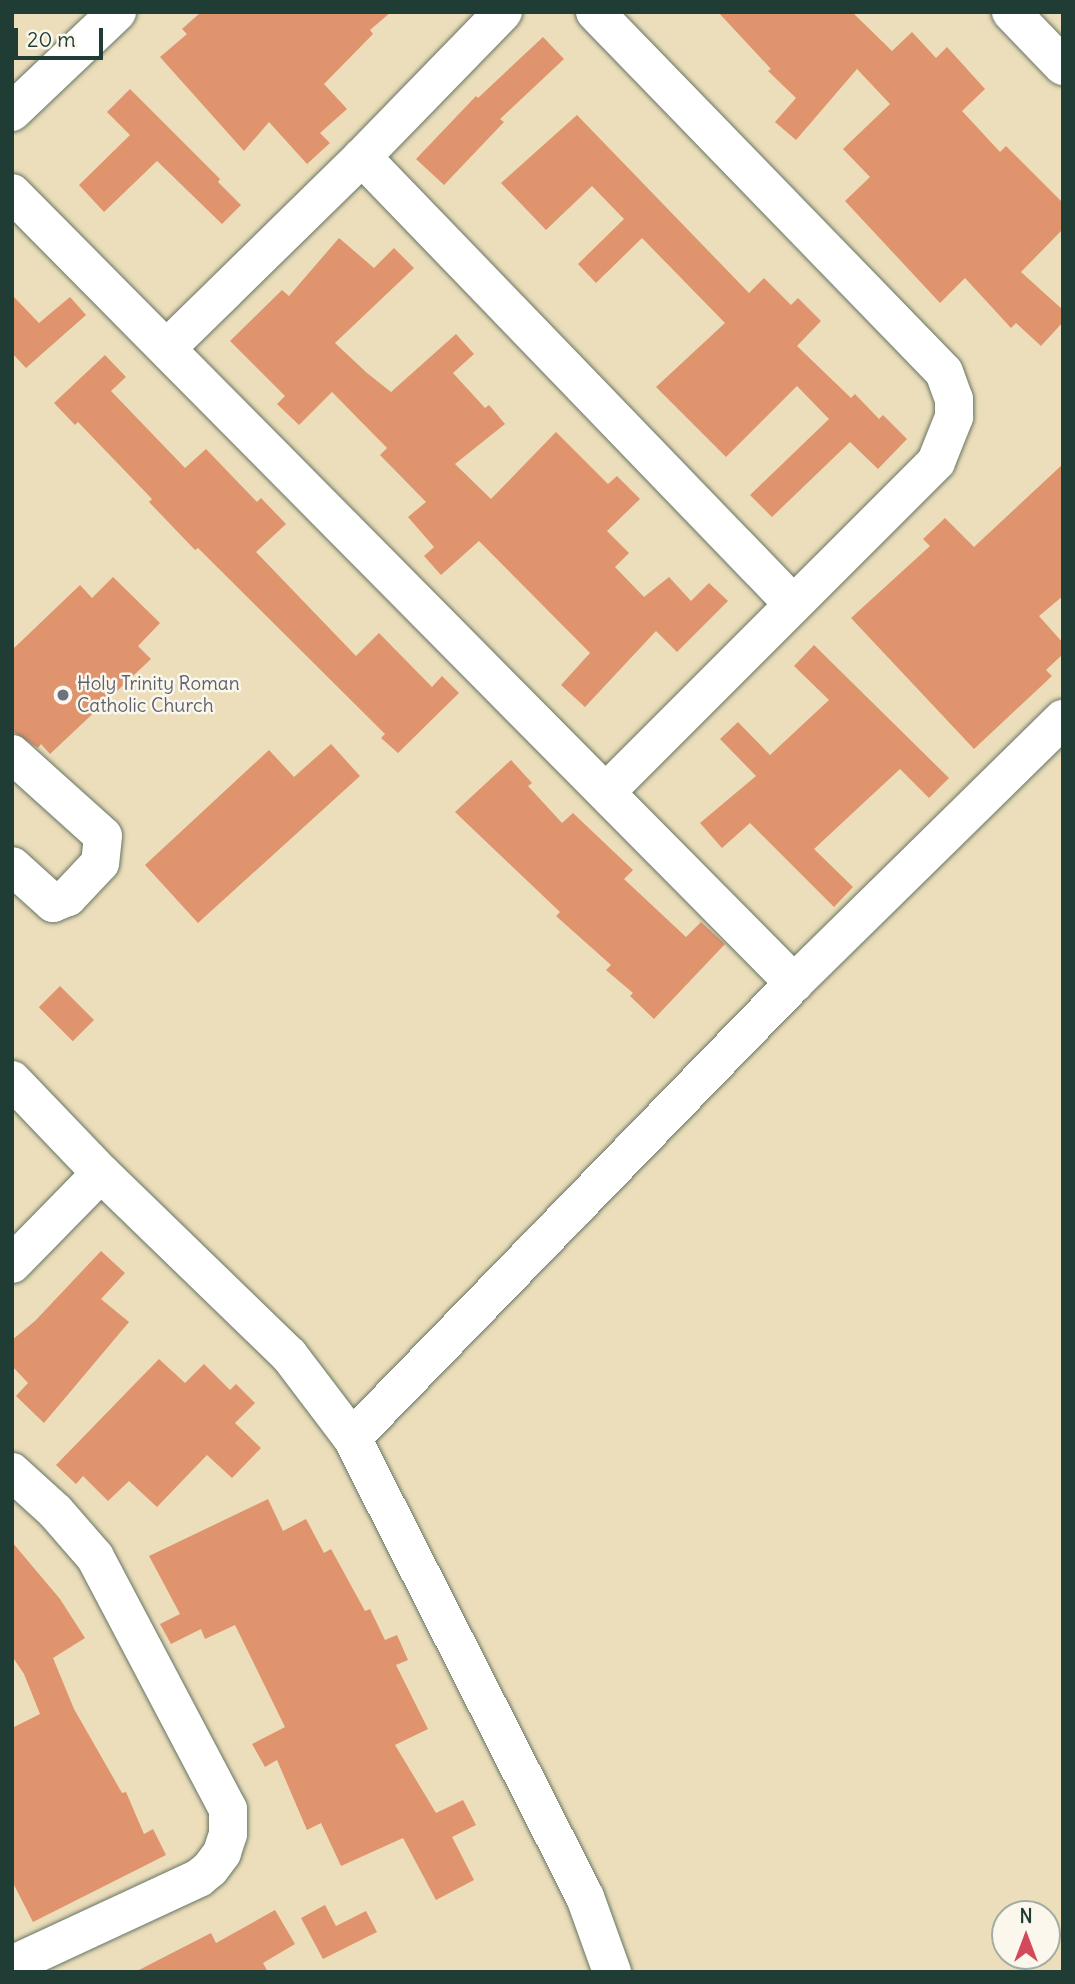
<!DOCTYPE html>
<style>
body{margin:0}
#map{position:relative;width:1075px;height:1984px;overflow:hidden;background:#ecdebb;font-family:Delius,sans-serif}
div>[style]{position:absolute}
.building>*{inset:0;background:#df946e;transform-origin:0 0}
.roads{filter:drop-shadow(0 0 2px #677563) drop-shadow(0 0 2px #677563)}
.minor>*{height:38px;margin:-19px;padding:0 19px;transform-origin:19px;border-radius:19px;background:#fff}
.dots>*{width:19px;height:19px;translate:-50% -50%;box-sizing:border-box;border:4px solid #fbf7ec;border-radius:50%}
span{translate:-50% -50%;white-space:nowrap;text-align:center;line-height:1.15;-webkit-text-stroke:5px #fbf7ec;paint-order:stroke}
.worship-label{font-size:19px;color:#5b616d}
.left{translate:0 -50%;text-align:left}
.frame{position:absolute;inset:0;border:14px solid #1f3d34;pointer-events:none}
.north{position:absolute;left:991px;top:1900px;width:70px;height:70px;box-sizing:border-box;background:#fbf7ec;border:2px solid #a3ada2;border-radius:50%;rotate:0deg;font-size:19px;font-weight:700;line-height:28px;text-align:center;color:#1f3d34}
.north::after{content:'';display:block;margin:auto;width:24px;height:32px;background:#d1495b;clip-path:polygon(50% 0,100% 100%,50% 72%,0 100%)}
.scale{position:absolute;left:14px;top:28px;width:89px;height:32px;box-sizing:border-box;border:4px solid #1f3d34;border-top:0;padding-left:9px;font-size:21px;line-height:24px;white-space:nowrap;color:#1f3d34;-webkit-text-stroke:5px #fbf7ec;paint-order:stroke}
</style>
<div id="map">
<div class="building">
<div style="clip-path:polygon(201px 12px,391px 12px,370px 30px,373px 34px,324px 84px,347px 109px,320px 133px,330px 143px,307px 164px,269px 122px,244px 151px,160px 57px,187px 34px,182px 29px)"></div>
<div style="clip-path:polygon(718px 12px,852px 12px,892px 51px,912px 32px,936px 58px,947px 47px,985px 89px,962px 111px,1000px 152px,1006px 146px,1063px 203px,1063px 229px,1021px 272px,1063px 310px,1063px 322px,1041px 346px,1016px 323px,1011px 328px,965px 278px,940px 303px,845px 201px,870px 177px,843px 149px,890px 104px,857px 69px,796px 140px,775px 122px,796px 98px,768px 71px,771px 69px)"></div>
<div style="clip-path:polygon(543px 37px,564px 59px,500px 119px,504px 122px,444px 185px,416px 159px,476px 96px,478px 98px)"></div>
<div style="clip-path:polygon(130px 89px,220px 179px,218px 182px,241px 205px,222px 224px,157px 161px,104px 212px,79px 185px,130px 135px,107px 112px)"></div>
<div style="clip-path:polygon(577px 115px,749px 293px,764px 278px,791px 305px,798px 298px,821px 321px,797px 346px,851px 398px,855px 394px,879px 419px,883px 415px,907px 439px,878px 469px,850px 442px,772px 517px,750px 495px,829px 419px,797px 386px,726px 457px,656px 387px,725px 323px,642px 238px,596px 283px,578px 264px,624px 219px,592px 186px,546px 230px,501px 183px)"></div>
<div style="clip-path:polygon(339px 238px,374px 268px,394px 248px,414px 268px,335px 343px,367px 373px,391px 392px,456px 334px,474px 354px,453px 373px,485px 408px,489px 405px,505px 424px,455px 464px,491px 499px,556px 432px,608px 484px,617px 476px,640px 499px,607px 531px,629px 553px,615px 567px,644px 597px,669px 577px,691px 601px,709px 583px,728px 601px,677px 652px,656px 631px,585px 707px,561px 685px,590px 653px,479px 541px,441px 575px,424px 556px,434px 547px,408px 517px,426px 502px,380px 455px,387px 448px,332px 392px,299px 425px,277px 404px,285px 396px,230px 341px,282px 290px,289px 296px)"></div>
<div style="clip-path:polygon(12px 295px,39px 323px,70px 297px,86px 315px,26px 368px,12px 353px)"></div>
<div style="clip-path:polygon(105px 355px,126px 377px,111px 391px,185px 468px,206px 449px,257px 502px,261px 498px,286px 524px,256px 552px,356px 656px,379px 633px,432px 687px,442px 676px,459px 693px,398px 753px,381px 738px,385px 734px,198px 548px,195px 550px,149px 502px,152px 499px,78px 422px,75px 425px,54px 403px)"></div>
<div style="clip-path:polygon(1063px 464px,1063px 596px,1039px 616px,1063px 643px,1063px 654px,1046px 670px,1052px 676px,974px 749px,851px 618px,930px 546px,923px 539px,945px 518px,974px 547px)"></div>
<div style="clip-path:polygon(113px 577px,160px 623px,138px 646px,151px 659px,50px 754px,41px 744px,38px 748px,12px 731px,12px 650px,80px 585px,92px 598px)"></div>
<div style="clip-path:polygon(814px 645px,949px 778px,929px 798px,900px 769px,814px 849px,853px 887px,834px 907px,750px 823px,722px 848px,700px 823px,756px 776px,720px 739px,738px 722px,770px 755px,829px 700px,794px 666px)"></div>
<div style="clip-path:polygon(331px 744px,360px 776px,198px 923px,145px 865px,269px 750px,294px 777px)"></div>
<div style="clip-path:polygon(511px 760px,532px 783px,528px 786px,562px 823px,573px 813px,633px 870px,624px 879px,686px 937px,701px 922px,725px 944px,654px 1019px,630px 996px,633px 993px,606px 970px,611px 965px,556px 916px,560px 912px,455px 812px)"></div>
<div style="left:60px;top:986px;width:48px;height:30px;rotate:45deg"></div>
<div style="clip-path:polygon(101px 1251px,125px 1273px,101px 1299px,129px 1322px,44px 1423px,16px 1396px,28px 1383px,12px 1366px,12px 1340px,35px 1321px)"></div>
<div style="clip-path:polygon(159px 1359px,185px 1383px,204px 1364px,230px 1390px,236px 1384px,255px 1403px,235px 1423px,261px 1448px,232px 1478px,207px 1455px,157px 1507px,129px 1481px,108px 1501px,83px 1476px,76px 1484px,56px 1465px)"></div>
<div style="clip-path:polygon(268px 1499px,283px 1531px,306px 1519px,324px 1553px,331px 1549px,365px 1611px,370px 1609px,385px 1640px,397px 1635px,408px 1660px,396px 1665px,428px 1729px,395px 1745px,436px 1813px,463px 1800px,476px 1825px,452px 1837px,474px 1880px,436px 1900px,403px 1838px,341px 1866px,321px 1823px,307px 1830px,277px 1760px,265px 1767px,252px 1744px,285px 1727px,235px 1625px,205px 1639px,201px 1629px,171px 1644px,160px 1624px,180px 1614px,149px 1556px)"></div>
<div style="clip-path:polygon(12px 1542px,60px 1599px,85px 1638px,53px 1658px,74px 1709px,122px 1793px,126px 1792px,144px 1834px,153px 1829px,166px 1855px,33px 1922px,12px 1881px,12px 1728px,40px 1714px,24px 1674px,12px 1656px)"></div>
<div style="clip-path:polygon(325px 1905px,336px 1926px,366px 1911px,377px 1932px,323px 1959px,301px 1918px)"></div>
<div style="clip-path:polygon(275px 1910px,295px 1944px,263px 1963px,268px 1972px,135px 1972px,211px 1933px,216px 1943px)"></div>
</div>
<div class="roads">
<div class="minor">
<div style="left:595px;top:12px;width:501px;rotate:45.89deg"></div>
<div style="left:944px;top:372px;width:29px;rotate:70deg"></div>
<div style="left:954px;top:399px;width:18px;rotate:90deg"></div>
<div style="left:954px;top:417px;width:48px;rotate:111.8deg"></div>
<div style="left:936px;top:462px;width:467px;rotate:135deg"></div>
<div style="left:1011px;top:12px;width:75px;rotate:46.1deg"></div>
<div style="left:12px;top:112px;width:145px;rotate:-43.6deg"></div>
<div style="left:362px;top:157px;width:621px;rotate:46.04deg"></div>
<div style="left:12px;top:193px;width:1112px;rotate:45.29deg"></div>
<div style="left:167px;top:348px;width:273px;rotate:-44.4deg"></div>
<div style="left:362px;top:157px;width:202px;rotate:-45.8deg"></div>
<div style="left:12px;top:754px;width:122px;rotate:42deg"></div>
<div style="left:103px;top:836px;width:27px;rotate:96deg"></div>
<div style="left:100px;top:863px;width:47px;rotate:133.3deg"></div>
<div style="left:68px;top:897px;width:16px;rotate:158deg"></div>
<div style="left:53px;top:903px;width:55px;rotate:-137.9deg"></div>
<div style="left:12px;top:1080px;width:129px;rotate:46.3deg"></div>
<div style="left:101px;top:1173px;width:262px;rotate:44.1deg"></div>
<div style="left:289px;top:1355px;width:104px;rotate:52.8deg"></div>
<div style="left:352px;top:1438px;width:515px;rotate:63.09deg"></div>
<div style="left:585px;top:1897px;width:80px;rotate:70.2deg"></div>
<div style="left:12px;top:1264px;width:127px;rotate:-45.6deg"></div>
<div style="left:352px;top:1438px;width:634px;rotate:-45.83deg"></div>
<div style="left:794px;top:983px;width:377px;rotate:-44.5deg"></div>
<div style="left:12px;top:1472px;width:58px;rotate:42.2deg"></div>
<div style="left:55px;top:1511px;width:61px;rotate:49deg"></div>
<div style="left:95px;top:1557px;width:285px;rotate:62.2deg"></div>
<div style="left:228px;top:1809px;width:25px;rotate:90deg"></div>
<div style="left:228px;top:1834px;width:20px;rotate:108deg"></div>
<div style="left:222px;top:1853px;width:20px;rotate:127deg"></div>
<div style="left:210px;top:1869px;width:14px;rotate:141deg"></div>
<div style="left:199px;top:1878px;width:206px;rotate:155.1deg"></div>
</div>
</div>
<div class="dots">
<div style="left:63px;top:695px;background:#6b7280"></div>
</div>
<div class="worship-label">
<span class="left" style="left:77px;top:695px">Holy Trinity Roman<br>Catholic Church</span>
</div>
<div class="frame"></div>
<div class="north">N</div>
<div class="scale">20 m</div>
</div>
